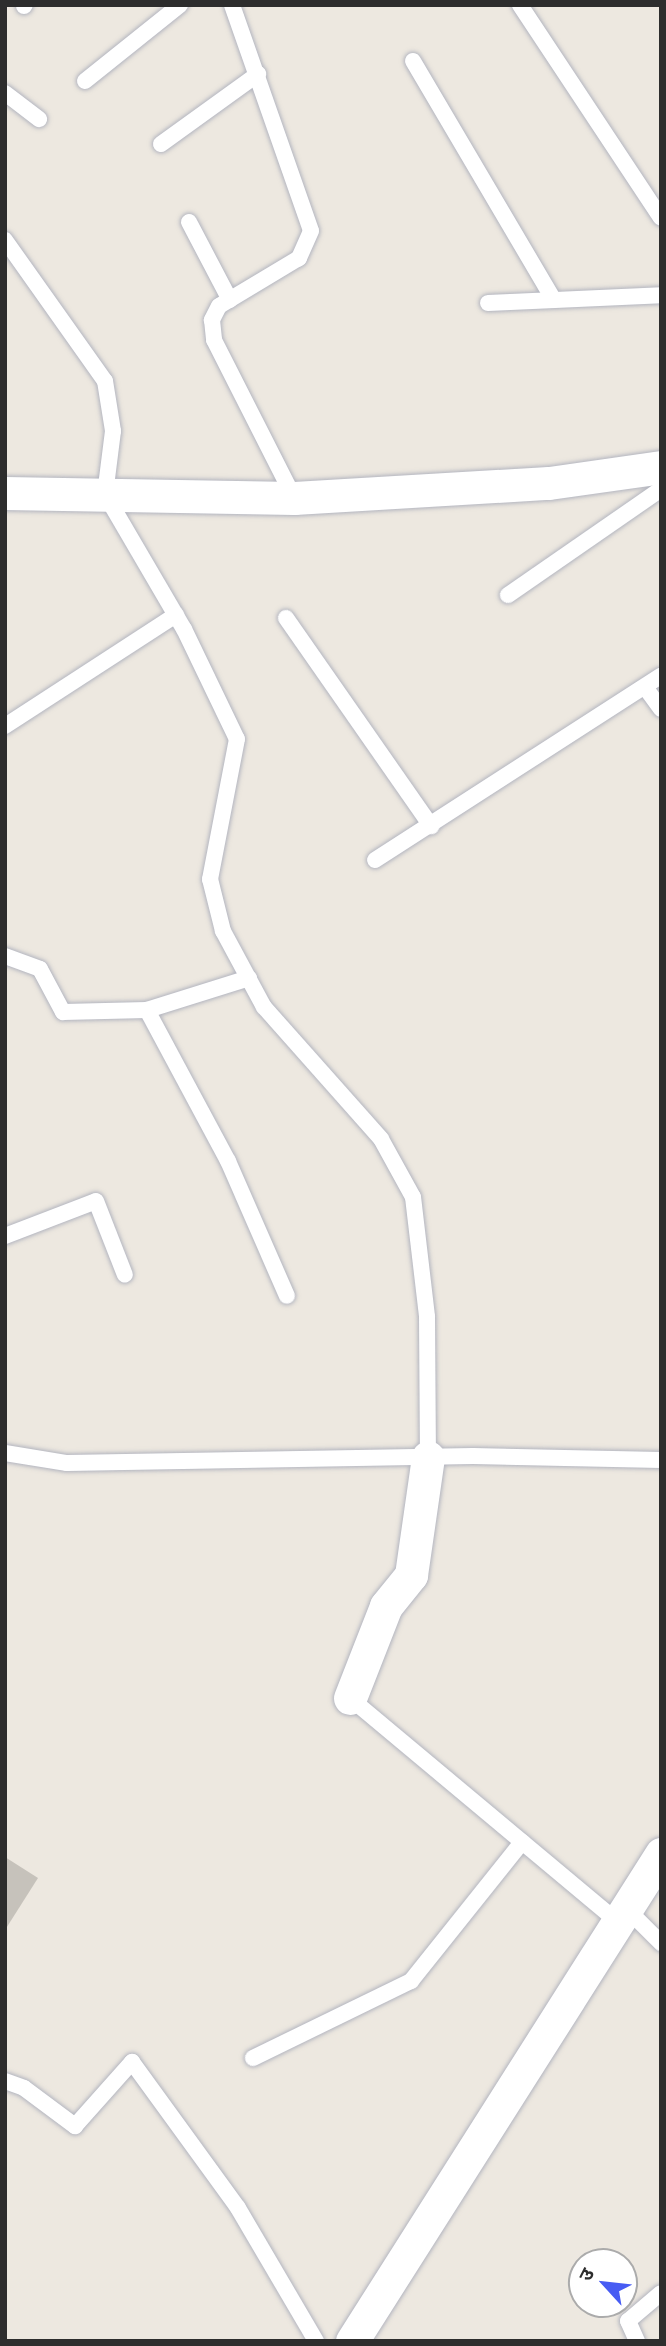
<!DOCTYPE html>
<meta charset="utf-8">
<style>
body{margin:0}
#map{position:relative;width:666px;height:2346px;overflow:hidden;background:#ede8e0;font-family:"DejaVu Sans","Noto Sans Devanagari",sans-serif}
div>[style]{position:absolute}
.building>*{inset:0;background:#c6c2bb}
.roads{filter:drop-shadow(0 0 2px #b3b5bf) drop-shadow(0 0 2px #b3b5bf)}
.service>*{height:16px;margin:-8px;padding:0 8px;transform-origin:8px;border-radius:8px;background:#fff}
.minor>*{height:33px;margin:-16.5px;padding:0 16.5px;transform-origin:16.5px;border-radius:16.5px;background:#fff}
span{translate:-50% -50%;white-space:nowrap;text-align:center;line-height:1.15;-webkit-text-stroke:5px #fff;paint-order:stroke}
.frame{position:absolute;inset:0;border:7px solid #2d2d2d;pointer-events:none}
.north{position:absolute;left:568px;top:2248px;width:70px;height:70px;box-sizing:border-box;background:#fff;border:2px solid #ababab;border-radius:50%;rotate:297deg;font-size:19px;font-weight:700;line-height:28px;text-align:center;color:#2d2d2d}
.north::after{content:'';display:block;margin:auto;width:24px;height:32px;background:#475cf3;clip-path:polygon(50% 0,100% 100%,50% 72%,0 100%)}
</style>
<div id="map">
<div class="building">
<div style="clip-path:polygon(5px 1857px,38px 1878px,5px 1930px)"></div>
</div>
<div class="roads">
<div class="service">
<div style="left:232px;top:5px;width:239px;rotate:70.7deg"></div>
<div style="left:311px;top:231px;width:30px;rotate:114deg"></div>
<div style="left:299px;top:258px;width:93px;rotate:149deg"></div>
<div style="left:219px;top:306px;width:16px;rotate:117deg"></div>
<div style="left:212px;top:320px;width:20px;rotate:84deg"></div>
<div style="left:214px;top:340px;width:177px;rotate:63.1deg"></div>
<div style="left:520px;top:5px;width:255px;rotate:56.5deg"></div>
<div style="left:24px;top:6px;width:1px;rotate:-45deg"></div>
<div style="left:413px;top:61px;width:277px;rotate:59.5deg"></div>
<div style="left:85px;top:81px;width:122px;rotate:-38.7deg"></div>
<div style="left:5px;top:93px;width:43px;rotate:37.4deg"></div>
<div style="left:161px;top:144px;width:120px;rotate:-35.8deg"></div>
<div style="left:189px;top:222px;width:88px;rotate:62.3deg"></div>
<div style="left:5px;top:240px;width:173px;rotate:54.7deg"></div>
<div style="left:105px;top:381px;width:51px;rotate:80.9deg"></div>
<div style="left:113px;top:431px;width:64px;rotate:97.2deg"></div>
<div style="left:105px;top:494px;width:156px;rotate:59.7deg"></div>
<div style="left:184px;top:629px;width:122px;rotate:64.3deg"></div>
<div style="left:237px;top:739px;width:143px;rotate:100.9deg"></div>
<div style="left:210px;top:879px;width:54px;rotate:76deg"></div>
<div style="left:223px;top:931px;width:86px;rotate:61.7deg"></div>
<div style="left:264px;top:1007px;width:176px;rotate:48.4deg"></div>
<div style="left:381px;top:1139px;width:66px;rotate:61.1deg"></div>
<div style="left:413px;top:1197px;width:121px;rotate:83.3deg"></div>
<div style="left:427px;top:1317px;width:140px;rotate:89.6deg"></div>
<div style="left:488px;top:303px;width:173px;rotate:-2.6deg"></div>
<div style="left:508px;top:595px;width:186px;rotate:-34.7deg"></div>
<div style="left:286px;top:618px;width:254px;rotate:55.1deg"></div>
<div style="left:645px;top:687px;width:27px;rotate:54deg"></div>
<div style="left:5px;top:726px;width:204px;rotate:-33deg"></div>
<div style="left:375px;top:860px;width:340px;rotate:-32.8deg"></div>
<div style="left:5px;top:956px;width:37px;rotate:20deg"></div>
<div style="left:40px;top:969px;width:49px;rotate:61.9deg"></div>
<div style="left:63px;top:1012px;width:84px;rotate:-1.4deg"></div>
<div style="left:147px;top:1010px;width:107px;rotate:-17.4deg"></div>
<div style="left:147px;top:1010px;width:171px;rotate:61.8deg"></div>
<div style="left:228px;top:1161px;width:147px;rotate:66.4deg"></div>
<div style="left:5px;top:1236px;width:97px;rotate:-21deg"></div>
<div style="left:96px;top:1201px;width:79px;rotate:68.6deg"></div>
<div style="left:5px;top:1453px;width:63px;rotate:9.2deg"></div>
<div style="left:67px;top:1463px;width:406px;rotate:-1deg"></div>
<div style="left:473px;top:1456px;width:188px;rotate:1.2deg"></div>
<div style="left:350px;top:1698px;width:352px;rotate:39.9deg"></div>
<div style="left:628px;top:1910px;width:47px;rotate:45deg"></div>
<div style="left:253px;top:2058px;width:176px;rotate:-26deg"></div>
<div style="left:411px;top:1981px;width:178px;rotate:-51.4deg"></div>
<div style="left:5px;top:2081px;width:20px;rotate:20deg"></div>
<div style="left:24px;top:2088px;width:64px;rotate:36.7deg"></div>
<div style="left:75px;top:2126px;width:86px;rotate:-48.3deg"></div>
<div style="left:132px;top:2062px;width:180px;rotate:54deg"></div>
<div style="left:238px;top:2208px;width:154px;rotate:59.6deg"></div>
<div style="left:637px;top:2341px;width:22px;rotate:-114deg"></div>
<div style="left:628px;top:2321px;width:43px;rotate:-40.3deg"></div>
</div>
<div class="minor">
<div style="left:5px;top:493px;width:289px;rotate:1deg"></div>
<div style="left:294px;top:498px;width:255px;rotate:-3.4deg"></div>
<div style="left:549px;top:483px;width:113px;rotate:-8.1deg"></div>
<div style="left:350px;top:1698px;width:99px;rotate:-68.6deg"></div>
<div style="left:386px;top:1606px;width:40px;rotate:-51deg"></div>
<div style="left:411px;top:1575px;width:119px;rotate:-81.8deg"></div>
<div style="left:352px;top:2341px;width:577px;rotate:-57.6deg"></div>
</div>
</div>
<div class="frame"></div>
<div class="north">उ</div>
</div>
